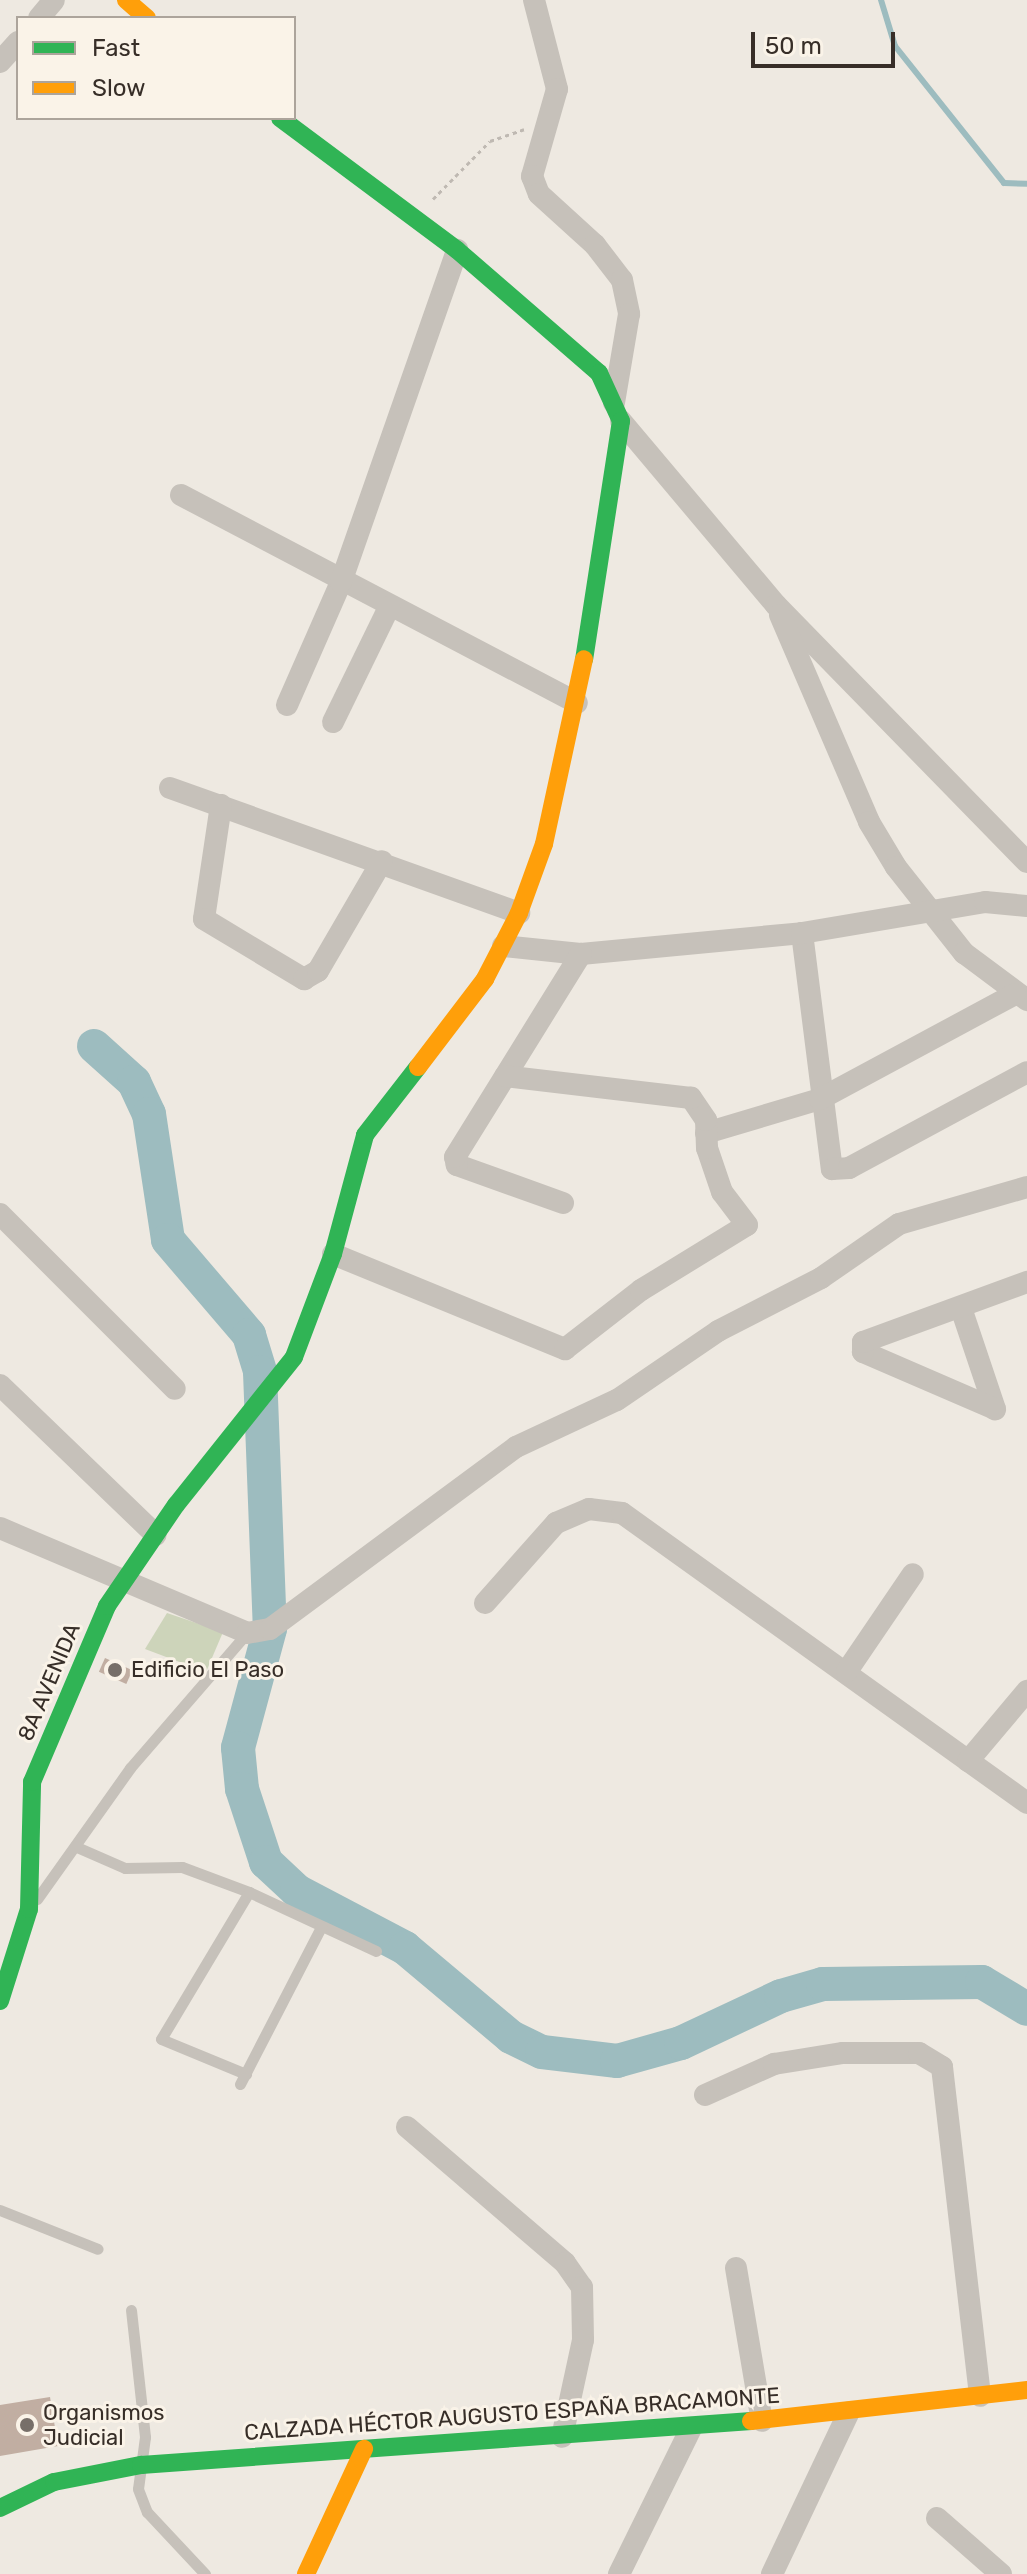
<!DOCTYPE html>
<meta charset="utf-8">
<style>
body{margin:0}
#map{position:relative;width:1027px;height:2574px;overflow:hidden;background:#eee9e1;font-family:Rubik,sans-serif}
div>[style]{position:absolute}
.green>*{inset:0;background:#cdd4ba}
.stream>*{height:6px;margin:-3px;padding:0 3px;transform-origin:3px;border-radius:3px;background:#9dbcbf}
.river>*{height:34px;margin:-17px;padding:0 17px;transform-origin:17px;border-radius:17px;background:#9dbcbf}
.building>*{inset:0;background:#c1aea2;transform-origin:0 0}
.path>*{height:3px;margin-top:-1.5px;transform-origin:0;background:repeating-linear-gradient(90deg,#bfb9b2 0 4px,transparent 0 8px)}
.lane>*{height:11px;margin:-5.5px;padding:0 5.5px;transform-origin:5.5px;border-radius:5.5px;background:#c6c1ba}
.street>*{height:22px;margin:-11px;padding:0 11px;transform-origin:11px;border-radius:11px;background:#c6c1ba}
.fast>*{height:18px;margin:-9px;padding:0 9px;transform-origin:9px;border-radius:9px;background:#30b455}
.slow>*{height:18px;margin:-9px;padding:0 9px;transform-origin:9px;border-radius:9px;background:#ff9f0a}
.dots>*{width:22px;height:22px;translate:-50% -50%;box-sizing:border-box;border:4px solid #faf3e8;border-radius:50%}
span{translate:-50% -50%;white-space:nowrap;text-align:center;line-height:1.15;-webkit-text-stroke:6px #faf3e8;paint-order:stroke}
.poi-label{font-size:22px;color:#372e28}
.left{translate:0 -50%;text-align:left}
.street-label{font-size:22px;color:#372e28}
.legend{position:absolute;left:16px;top:16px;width:280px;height:104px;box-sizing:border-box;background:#faf3e8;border:2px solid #aca49b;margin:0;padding:10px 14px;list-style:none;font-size:24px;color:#372e28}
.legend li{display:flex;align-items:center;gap:16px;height:40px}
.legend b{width:40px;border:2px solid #aca49b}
.scale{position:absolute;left:751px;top:32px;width:144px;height:36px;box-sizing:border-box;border:4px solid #372e28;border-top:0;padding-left:10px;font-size:24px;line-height:28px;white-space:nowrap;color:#372e28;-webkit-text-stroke:6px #faf3e8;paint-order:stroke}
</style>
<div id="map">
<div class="green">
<div style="clip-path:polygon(167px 1613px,223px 1632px,206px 1672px,145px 1649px)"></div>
</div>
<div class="stream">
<div style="left:881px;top:0;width:48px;rotate:73.1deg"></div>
<div style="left:895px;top:46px;width:175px;rotate:51.5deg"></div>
<div style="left:1004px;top:183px;width:23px;rotate:2deg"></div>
</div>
<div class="river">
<div style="left:94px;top:1046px;width:54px;rotate:42deg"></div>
<div style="left:134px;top:1082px;width:35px;rotate:65deg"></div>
<div style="left:149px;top:1114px;width:127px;rotate:81.4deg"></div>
<div style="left:168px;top:1240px;width:125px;rotate:49.5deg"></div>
<div style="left:249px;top:1335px;width:39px;rotate:73deg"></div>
<div style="left:260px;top:1372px;width:257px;rotate:87.8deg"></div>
<div style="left:270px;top:1629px;width:123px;rotate:105.1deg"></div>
<div style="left:238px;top:1748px;width:41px;rotate:84.4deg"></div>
<div style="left:242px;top:1789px;width:77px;rotate:71.8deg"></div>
<div style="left:266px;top:1862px;width:42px;rotate:43.1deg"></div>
<div style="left:297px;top:1891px;width:122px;rotate:27.8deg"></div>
<div style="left:405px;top:1948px;width:138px;rotate:40deg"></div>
<div style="left:511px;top:2037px;width:34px;rotate:26deg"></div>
<div style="left:542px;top:2052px;width:76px;rotate:6.8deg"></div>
<div style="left:617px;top:2061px;width:66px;rotate:-15.7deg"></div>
<div style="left:681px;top:2043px;width:110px;rotate:-25.2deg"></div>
<div style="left:781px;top:1996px;width:44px;rotate:-15.9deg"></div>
<div style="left:823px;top:1984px;width:159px;rotate:-0.7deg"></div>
<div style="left:982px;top:1982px;width:52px;rotate:31deg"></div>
</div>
<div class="building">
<div style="left:105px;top:1658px;width:30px;height:15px;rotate:24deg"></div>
<div style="clip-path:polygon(50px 2397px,58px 2446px,0 2456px,0 2405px)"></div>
</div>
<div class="path">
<div style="left:433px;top:199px;width:81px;rotate:-45.5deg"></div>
<div style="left:490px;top:141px;width:36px;rotate:-19deg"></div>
</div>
<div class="lane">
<div style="left:79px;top:1848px;width:50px;rotate:23.5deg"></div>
<div style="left:125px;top:1868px;width:57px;rotate:-1deg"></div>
<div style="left:182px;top:1867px;width:72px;rotate:20.5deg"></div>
<div style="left:249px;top:1892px;width:171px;rotate:120.9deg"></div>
<div style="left:161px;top:2039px;width:92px;rotate:22.4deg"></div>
<div style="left:249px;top:1892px;width:140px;rotate:24.9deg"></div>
<div style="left:37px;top:1899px;width:161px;rotate:-54.6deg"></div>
<div style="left:130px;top:1768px;width:179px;rotate:-49.1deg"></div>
<div style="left:240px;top:2084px;width:177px;rotate:-62.7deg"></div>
<div style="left:0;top:2210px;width:105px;rotate:21.7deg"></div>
<div style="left:131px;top:2310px;width:128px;rotate:83.7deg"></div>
<div style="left:145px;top:2437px;width:52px;rotate:97.7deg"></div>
<div style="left:138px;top:2489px;width:25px;rotate:69deg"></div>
<div style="left:147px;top:2512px;width:85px;rotate:46.9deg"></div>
</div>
<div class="street">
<div style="left:534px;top:0;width:92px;rotate:75.5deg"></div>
<div style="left:557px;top:89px;width:91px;rotate:106deg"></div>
<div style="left:532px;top:176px;width:19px;rotate:69deg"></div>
<div style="left:539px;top:194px;width:76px;rotate:42.3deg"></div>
<div style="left:595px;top:245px;width:44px;rotate:52.4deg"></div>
<div style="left:622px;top:280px;width:35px;rotate:78deg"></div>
<div style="left:629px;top:314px;width:90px;rotate:99.6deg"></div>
<div style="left:39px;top:18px;width:23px;rotate:-50deg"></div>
<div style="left:0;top:62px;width:27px;rotate:-48deg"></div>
<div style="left:621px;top:421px;width:241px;rotate:49.9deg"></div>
<div style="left:776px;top:605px;width:359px;rotate:45.7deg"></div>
<div style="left:181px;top:495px;width:447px;rotate:27.7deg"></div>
<div style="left:780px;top:615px;width:225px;rotate:66.7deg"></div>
<div style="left:869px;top:822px;width:52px;rotate:59deg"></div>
<div style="left:896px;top:867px;width:110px;rotate:51.7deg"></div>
<div style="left:964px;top:953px;width:79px;rotate:36.7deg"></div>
<div style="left:287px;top:705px;width:134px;rotate:-66.3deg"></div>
<div style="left:341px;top:582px;width:352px;rotate:-70.7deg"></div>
<div style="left:333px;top:722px;width:128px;rotate:-64deg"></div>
<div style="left:170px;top:788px;width:371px;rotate:19.7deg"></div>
<div style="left:221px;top:805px;width:115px;rotate:98.5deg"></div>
<div style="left:204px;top:919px;width:117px;rotate:31deg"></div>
<div style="left:304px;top:979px;width:16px;rotate:-30deg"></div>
<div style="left:318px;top:971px;width:127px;rotate:-59.8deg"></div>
<div style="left:802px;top:933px;width:238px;rotate:82.8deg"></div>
<div style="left:832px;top:1169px;width:17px;rotate:-3deg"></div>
<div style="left:849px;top:1168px;width:202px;rotate:-28.3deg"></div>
<div style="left:503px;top:946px;width:78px;rotate:5.9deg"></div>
<div style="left:581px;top:954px;width:222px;rotate:-5.4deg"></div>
<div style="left:802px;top:933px;width:186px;rotate:-9.6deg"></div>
<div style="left:985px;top:902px;width:42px;rotate:5.4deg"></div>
<div style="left:706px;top:1133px;width:119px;rotate:-16.6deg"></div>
<div style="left:820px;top:1099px;width:221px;rotate:-28.3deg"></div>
<div style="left:563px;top:1203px;width:113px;rotate:-160.3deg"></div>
<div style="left:457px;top:1165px;width:8px;rotate:-104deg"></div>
<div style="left:455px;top:1157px;width:239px;rotate:-58.2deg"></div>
<div style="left:0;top:1214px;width:247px;rotate:45deg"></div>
<div style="left:333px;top:1254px;width:251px;rotate:22.3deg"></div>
<div style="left:565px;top:1349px;width:96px;rotate:-37.8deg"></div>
<div style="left:641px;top:1290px;width:124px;rotate:-31.5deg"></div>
<div style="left:747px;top:1225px;width:41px;rotate:-127.1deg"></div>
<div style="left:722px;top:1192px;width:46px;rotate:-108.8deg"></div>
<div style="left:707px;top:1148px;width:28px;rotate:-92deg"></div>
<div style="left:706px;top:1120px;width:27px;rotate:-124deg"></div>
<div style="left:691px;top:1098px;width:187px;rotate:-173.3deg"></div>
<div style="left:961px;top:1308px;width:107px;rotate:71.4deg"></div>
<div style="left:995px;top:1409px;width:144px;rotate:-156.6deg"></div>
<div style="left:863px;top:1352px;width:10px;rotate:-90deg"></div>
<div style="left:863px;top:1342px;width:175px;rotate:-20.1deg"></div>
<div style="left:0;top:1385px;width:216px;rotate:43.9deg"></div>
<div style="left:0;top:1528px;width:268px;rotate:23deg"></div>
<div style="left:247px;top:1633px;width:23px;rotate:-10deg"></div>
<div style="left:270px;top:1629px;width:306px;rotate:-36.5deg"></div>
<div style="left:516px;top:1447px;width:111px;rotate:-25deg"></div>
<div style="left:617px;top:1400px;width:122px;rotate:-34.3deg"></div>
<div style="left:718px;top:1331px;width:116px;rotate:-27.2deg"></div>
<div style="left:821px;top:1278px;width:95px;rotate:-34.7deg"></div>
<div style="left:899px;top:1224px;width:133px;rotate:-16.1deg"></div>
<div style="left:485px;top:1603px;width:107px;rotate:-48.4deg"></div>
<div style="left:556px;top:1523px;width:36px;rotate:-23deg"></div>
<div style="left:589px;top:1509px;width:33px;rotate:7deg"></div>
<div style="left:622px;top:1513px;width:498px;rotate:35.6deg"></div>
<div style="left:847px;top:1671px;width:117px;rotate:-55.8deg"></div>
<div style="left:968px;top:1761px;width:92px;rotate:-49.9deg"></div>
<div style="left:705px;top:2095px;width:76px;rotate:-24.2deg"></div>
<div style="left:774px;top:2064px;width:70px;rotate:-9.1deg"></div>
<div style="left:843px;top:2053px;width:76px"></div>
<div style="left:919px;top:2053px;width:27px;rotate:31deg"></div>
<div style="left:942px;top:2067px;width:331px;rotate:83.4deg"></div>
<div style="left:407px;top:2127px;width:208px;rotate:40.7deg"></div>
<div style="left:565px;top:2263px;width:29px;rotate:55deg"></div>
<div style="left:582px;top:2287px;width:53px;rotate:88.9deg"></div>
<div style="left:583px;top:2340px;width:99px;rotate:102.2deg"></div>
<div style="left:736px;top:2268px;width:155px;rotate:80.4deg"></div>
<div style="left:937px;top:2518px;width:85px;rotate:41.2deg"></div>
<div style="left:619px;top:2574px;width:163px;rotate:-63.7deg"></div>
<div style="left:772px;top:2574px;width:179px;rotate:-64.6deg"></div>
</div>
<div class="fast">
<div style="left:280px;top:118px;width:221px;rotate:36.7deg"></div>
<div style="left:457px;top:250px;width:188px;rotate:40.9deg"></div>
<div style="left:599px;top:373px;width:53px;rotate:65.4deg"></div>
<div style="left:621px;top:421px;width:241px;rotate:98.8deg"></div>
<div style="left:0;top:2001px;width:96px;rotate:-72.5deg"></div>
<div style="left:29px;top:1909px;width:127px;rotate:-88.6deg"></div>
<div style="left:32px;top:1782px;width:191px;rotate:-66.9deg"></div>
<div style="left:107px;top:1606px;width:122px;rotate:-55.7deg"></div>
<div style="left:176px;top:1505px;width:189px;rotate:-51.4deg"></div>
<div style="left:294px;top:1357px;width:110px;rotate:-69.3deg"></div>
<div style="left:333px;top:1254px;width:123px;rotate:-74.9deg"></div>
<div style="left:365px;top:1135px;width:86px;rotate:-52.1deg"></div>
<div style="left:0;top:2508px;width:60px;rotate:-25.7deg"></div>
<div style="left:54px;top:2482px;width:89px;rotate:-11.1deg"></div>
<div style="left:141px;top:2465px;width:612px;rotate:-4.13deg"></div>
</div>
<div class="slow">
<div style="left:126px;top:0;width:28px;rotate:41deg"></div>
<div style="left:418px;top:1067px;width:111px;rotate:-52.7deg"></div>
<div style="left:485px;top:979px;width:74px;rotate:-62.7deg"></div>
<div style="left:519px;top:913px;width:73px;rotate:-70.1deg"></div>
<div style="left:544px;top:844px;width:189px;rotate:-77.8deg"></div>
<div style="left:751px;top:2421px;width:278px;rotate:-6.4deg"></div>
<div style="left:306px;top:2574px;width:138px;rotate:-65.1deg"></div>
</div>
<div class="dots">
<div style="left:115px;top:1670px;background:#776f69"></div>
<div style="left:27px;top:2425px;background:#776f69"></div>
</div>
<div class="poi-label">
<span class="left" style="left:131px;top:1670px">Edificio El Paso</span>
<span class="left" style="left:43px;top:2425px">Organismos<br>Judicial</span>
</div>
<div class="street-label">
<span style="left:49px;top:1682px;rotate:-67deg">8A AVENIDA</span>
<span style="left:512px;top:2414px;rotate:-4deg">CALZADA HÉCTOR AUGUSTO ESPAÑA BRACAMONTE</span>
</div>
<ul class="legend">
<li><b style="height:10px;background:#30b455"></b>Fast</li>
<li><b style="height:10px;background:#ff9f0a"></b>Slow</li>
</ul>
<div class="scale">50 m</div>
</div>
